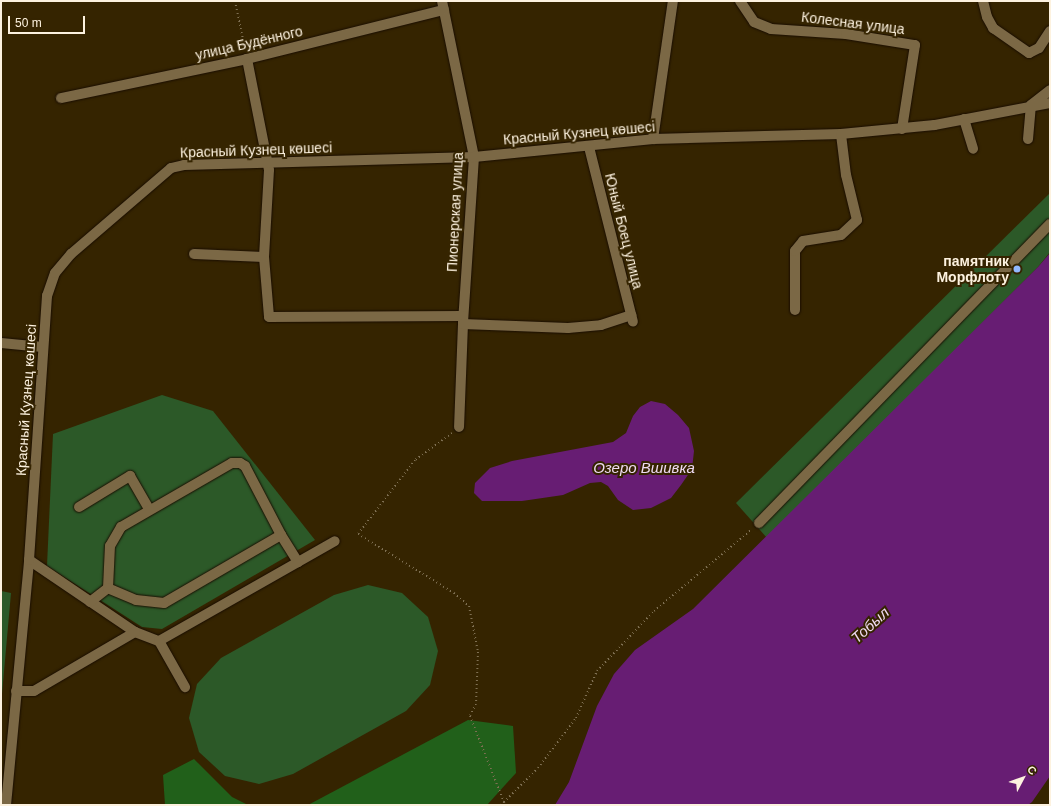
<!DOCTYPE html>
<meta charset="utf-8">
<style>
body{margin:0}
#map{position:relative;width:1051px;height:806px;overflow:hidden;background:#352400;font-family:Arial,sans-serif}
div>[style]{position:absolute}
.green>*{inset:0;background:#2c5928}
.forest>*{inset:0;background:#21601a}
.water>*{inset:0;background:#671d73}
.path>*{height:2px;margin-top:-1px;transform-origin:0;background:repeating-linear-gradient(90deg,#7f7053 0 1px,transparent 0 4px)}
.roads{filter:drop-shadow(0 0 1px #190d00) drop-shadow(0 0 1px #190d00)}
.minor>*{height:10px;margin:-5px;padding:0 5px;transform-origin:5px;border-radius:5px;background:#7b6845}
.dots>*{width:11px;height:11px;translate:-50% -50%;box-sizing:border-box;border:2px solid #352400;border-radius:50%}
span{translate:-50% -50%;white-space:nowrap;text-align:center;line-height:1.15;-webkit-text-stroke:4px #352400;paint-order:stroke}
.street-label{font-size:14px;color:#fdf2df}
.poi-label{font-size:14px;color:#fdf2df;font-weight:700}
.right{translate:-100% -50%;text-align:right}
.water-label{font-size:15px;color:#efdbf2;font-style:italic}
.frame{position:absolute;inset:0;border:2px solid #fdf2df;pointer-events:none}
.north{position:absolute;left:1003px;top:758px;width:40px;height:40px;-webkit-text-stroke:3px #352400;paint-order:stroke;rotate:49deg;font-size:11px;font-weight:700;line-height:16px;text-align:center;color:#fdf2df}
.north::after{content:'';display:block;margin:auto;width:14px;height:18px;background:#fdf2df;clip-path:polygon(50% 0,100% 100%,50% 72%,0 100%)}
.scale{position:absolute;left:8px;top:16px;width:77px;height:18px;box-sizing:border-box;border:2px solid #fdf2df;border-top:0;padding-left:5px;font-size:12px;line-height:14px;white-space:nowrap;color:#fdf2df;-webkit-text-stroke:3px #352400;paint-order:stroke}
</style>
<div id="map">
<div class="green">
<div style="clip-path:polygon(1050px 193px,1050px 252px,1038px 267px,767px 538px,736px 503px)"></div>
<div style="clip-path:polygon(162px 395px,213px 411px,315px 540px,162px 629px,142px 627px,47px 566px,53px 434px)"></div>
<div style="clip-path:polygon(368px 585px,402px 593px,428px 617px,438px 651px,430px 685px,406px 711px,293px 774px,259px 784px,225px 776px,199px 752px,189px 718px,197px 684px,221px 658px,334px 595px)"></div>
<div style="clip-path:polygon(1px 591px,11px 593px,1px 705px)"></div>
</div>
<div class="forest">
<div style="clip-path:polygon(468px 720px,513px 726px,516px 773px,487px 805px,308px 805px)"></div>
<div style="clip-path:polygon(194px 759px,232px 797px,248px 805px,165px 805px,163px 775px)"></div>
</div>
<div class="water">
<div style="clip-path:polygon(1050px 253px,1050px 776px,1032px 802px,1028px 805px,555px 805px,569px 782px,597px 706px,614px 674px,635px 650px,693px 609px,1038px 267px)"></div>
<div style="clip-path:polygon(651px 401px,665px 404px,678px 415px,689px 428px,694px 451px,692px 469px,681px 485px,671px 498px,651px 508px,633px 510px,618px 500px,608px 486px,601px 482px,590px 483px,563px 495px,522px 501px,482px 501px,474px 493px,475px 483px,490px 468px,512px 461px,613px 442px,626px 433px,633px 416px,640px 407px)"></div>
</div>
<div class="path">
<div style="left:235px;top:1px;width:49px;rotate:78.2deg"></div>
<div style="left:452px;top:433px;width:46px;rotate:143.9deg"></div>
<div style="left:415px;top:460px;width:93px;rotate:127.6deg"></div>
<div style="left:358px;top:534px;width:113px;rotate:31.6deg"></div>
<div style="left:454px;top:593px;width:20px;rotate:41deg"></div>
<div style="left:469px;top:606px;width:47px;rotate:78.9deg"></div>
<div style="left:478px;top:652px;width:52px;rotate:92.2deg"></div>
<div style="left:476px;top:704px;width:13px;rotate:117deg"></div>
<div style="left:470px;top:716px;width:96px;rotate:68.5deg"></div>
<div style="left:501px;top:805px;width:52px;rotate:-45deg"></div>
<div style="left:538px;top:768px;width:63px;rotate:-52.8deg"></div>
<div style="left:576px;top:718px;width:51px;rotate:-65.9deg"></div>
<div style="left:597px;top:671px;width:83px;rotate:-46.5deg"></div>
<div style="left:654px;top:611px;width:128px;rotate:-39.9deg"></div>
</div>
<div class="roads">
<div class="minor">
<div style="left:442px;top:1px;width:159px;rotate:78.4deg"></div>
<div style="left:474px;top:157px;width:167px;rotate:93.8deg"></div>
<div style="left:463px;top:324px;width:103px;rotate:92.2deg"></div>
<div style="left:740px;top:1px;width:25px;rotate:56deg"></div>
<div style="left:754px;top:22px;width:18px;rotate:22deg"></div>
<div style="left:771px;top:29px;width:75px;rotate:3.8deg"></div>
<div style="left:846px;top:34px;width:70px;rotate:9.1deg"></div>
<div style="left:915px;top:45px;width:85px;rotate:98.8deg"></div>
<div style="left:983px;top:1px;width:16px;rotate:76deg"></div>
<div style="left:987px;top:17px;width:13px;rotate:61deg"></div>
<div style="left:993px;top:28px;width:44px;rotate:34.8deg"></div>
<div style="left:1029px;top:53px;width:11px;rotate:-27deg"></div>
<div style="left:1039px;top:48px;width:20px;rotate:-57deg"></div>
<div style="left:247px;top:59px;width:113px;rotate:78.8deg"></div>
<div style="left:269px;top:170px;width:87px;rotate:93.3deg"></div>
<div style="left:264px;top:257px;width:60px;rotate:85.2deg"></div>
<div style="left:269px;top:317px;width:194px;rotate:-0.3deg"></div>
<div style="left:61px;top:98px;width:190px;rotate:-11.8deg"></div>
<div style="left:247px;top:59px;width:203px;rotate:-14deg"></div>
<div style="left:964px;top:119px;width:31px;rotate:73deg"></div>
<div style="left:653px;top:139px;width:139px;rotate:-81.8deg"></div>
<div style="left:1028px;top:139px;width:34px;rotate:-85deg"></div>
<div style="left:1031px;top:105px;width:24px;rotate:-38deg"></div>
<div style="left:589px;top:147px;width:180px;rotate:75.9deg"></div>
<div style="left:194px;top:254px;width:70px;rotate:2.5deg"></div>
<div style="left:795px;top:310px;width:59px;rotate:-90deg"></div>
<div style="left:795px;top:251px;width:13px;rotate:-51deg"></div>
<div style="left:803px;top:241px;width:38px;rotate:-9deg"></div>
<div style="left:841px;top:235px;width:22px;rotate:-43deg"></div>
<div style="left:857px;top:220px;width:46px;rotate:-103.7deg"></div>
<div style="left:846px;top:175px;width:41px;rotate:-97deg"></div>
<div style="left:463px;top:324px;width:105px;rotate:2.2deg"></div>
<div style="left:568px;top:328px;width:33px;rotate:-5deg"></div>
<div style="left:601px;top:325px;width:32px;rotate:-18deg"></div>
<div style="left:1px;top:343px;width:42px;rotate:5.4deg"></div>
<div style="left:79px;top:507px;width:60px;rotate:-31.3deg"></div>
<div style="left:130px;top:476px;width:38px;rotate:60deg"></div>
<div style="left:759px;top:523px;width:417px;rotate:-45.8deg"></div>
<div style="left:281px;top:535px;width:32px;rotate:58deg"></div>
<div style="left:29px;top:560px;width:128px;rotate:34.2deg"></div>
<div style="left:135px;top:632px;width:26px;rotate:21deg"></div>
<div style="left:159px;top:641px;width:202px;rotate:-29.6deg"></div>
<div style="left:90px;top:602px;width:23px;rotate:-38deg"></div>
<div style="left:108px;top:588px;width:42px;rotate:-87.3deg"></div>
<div style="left:110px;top:546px;width:22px;rotate:-60deg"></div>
<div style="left:121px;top:527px;width:128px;rotate:-30deg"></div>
<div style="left:232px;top:463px;width:8px"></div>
<div style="left:240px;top:463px;width:6px;rotate:31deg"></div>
<div style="left:245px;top:466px;width:78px;rotate:62.4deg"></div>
<div style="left:281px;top:535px;width:135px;rotate:149.8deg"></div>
<div style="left:164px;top:603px;width:28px;rotate:-174deg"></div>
<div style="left:136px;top:600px;width:30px;rotate:-157deg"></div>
<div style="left:159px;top:641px;width:53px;rotate:60.5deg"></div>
<div style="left:16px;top:691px;width:18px"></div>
<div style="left:34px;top:691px;width:117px;rotate:-30.3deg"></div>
<div style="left:6px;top:805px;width:246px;rotate:-84.6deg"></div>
<div style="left:29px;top:560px;width:265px;rotate:-86.1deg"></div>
<div style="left:47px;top:296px;width:24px;rotate:-71deg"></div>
<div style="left:55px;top:273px;width:25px;rotate:-50deg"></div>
<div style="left:71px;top:254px;width:132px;rotate:-40.7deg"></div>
<div style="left:171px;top:168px;width:13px;rotate:-13deg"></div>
<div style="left:184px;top:165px;width:290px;rotate:-1.6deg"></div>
<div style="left:474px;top:157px;width:180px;rotate:-5.7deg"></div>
<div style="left:653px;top:139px;width:188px;rotate:-1.5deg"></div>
<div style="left:841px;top:134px;width:94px;rotate:-5.5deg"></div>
<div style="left:935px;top:125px;width:117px;rotate:-10.8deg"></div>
</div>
</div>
<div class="dots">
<div style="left:1017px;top:269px;background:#91b8fd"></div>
</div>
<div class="street-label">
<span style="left:853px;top:23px;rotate:7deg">Колесная улица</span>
<span style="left:249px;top:43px;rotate:-13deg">улица Будённого</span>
<span style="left:579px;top:133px;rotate:-5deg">Красный Кузнец көшесі</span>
<span style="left:256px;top:150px;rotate:-2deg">Красный Кузнец көшесі</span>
<span style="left:455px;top:212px;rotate:-87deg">Пионерская улица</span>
<span style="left:624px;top:231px;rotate:76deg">Юный Боец улица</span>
<span style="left:26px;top:400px;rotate:-86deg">Красный Кузнец көшесі</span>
</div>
<div class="poi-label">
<span class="right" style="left:1009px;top:269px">памятник<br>Морфлоту</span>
</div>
<div class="water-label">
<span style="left:644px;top:468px">Озеро Вшивка</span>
<span style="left:870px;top:625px;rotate:-42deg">Тобыл</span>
</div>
<div class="frame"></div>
<div class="north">С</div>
<div class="scale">50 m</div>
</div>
